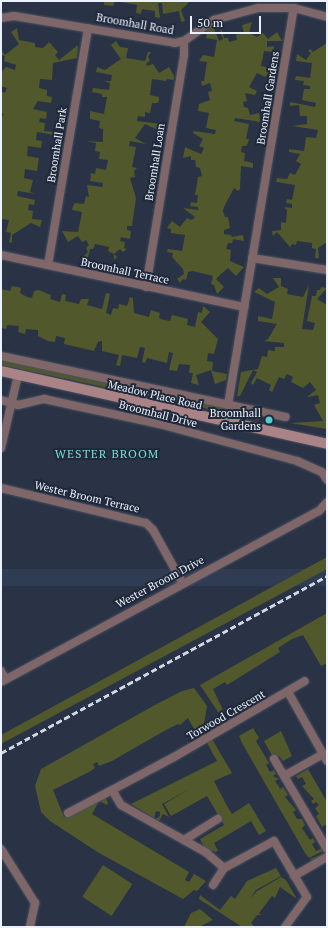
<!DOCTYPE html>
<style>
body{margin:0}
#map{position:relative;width:328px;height:928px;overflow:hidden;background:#293345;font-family:"PT Serif",serif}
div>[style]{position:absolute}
.built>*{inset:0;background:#303c53;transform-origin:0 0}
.green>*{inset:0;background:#51582c;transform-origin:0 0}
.roads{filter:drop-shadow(0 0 1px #485163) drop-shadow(0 0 1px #485163)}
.minor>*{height:8px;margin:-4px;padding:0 4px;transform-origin:4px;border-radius:4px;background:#7f6668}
.secondary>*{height:10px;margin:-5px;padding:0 5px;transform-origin:5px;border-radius:5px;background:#aa8386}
.rail>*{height:3px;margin-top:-1.5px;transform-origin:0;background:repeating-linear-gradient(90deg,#d2d8e6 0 6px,transparent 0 9px)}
.dots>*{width:11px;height:11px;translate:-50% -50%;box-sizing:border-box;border:2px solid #20293a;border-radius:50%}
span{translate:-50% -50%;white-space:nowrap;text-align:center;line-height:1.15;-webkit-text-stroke:4px #20293a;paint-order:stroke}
.street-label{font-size:11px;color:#ebf1fe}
.poi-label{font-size:11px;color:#ebf1fe}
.right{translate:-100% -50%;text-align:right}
.neighbourhood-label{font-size:12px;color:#71ddd9;letter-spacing:1px}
.frame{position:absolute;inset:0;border:2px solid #ebf1fe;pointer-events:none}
.scale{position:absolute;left:190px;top:16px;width:71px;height:18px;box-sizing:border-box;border:2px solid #ebf1fe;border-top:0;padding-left:5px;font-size:12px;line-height:14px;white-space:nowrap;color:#ebf1fe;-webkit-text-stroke:3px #20293a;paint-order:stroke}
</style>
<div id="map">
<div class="built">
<div style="left:327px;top:569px;width:17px;height:370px;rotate:90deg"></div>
</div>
<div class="green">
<div style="clip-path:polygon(104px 1px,190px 1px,181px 10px,185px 21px,181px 22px,179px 11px,163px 14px,162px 3px,158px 3px,160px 18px,155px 17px,155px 11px,142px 9px,141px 14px,136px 13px,137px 5px,115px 1px,113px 6px,104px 5px)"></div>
<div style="clip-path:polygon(252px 22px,249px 33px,257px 37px,263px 33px,268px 39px,277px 32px,282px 41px,267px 41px,267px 47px,274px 46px,273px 52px,264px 51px,261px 66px,271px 68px,270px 71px,265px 77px,257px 73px,249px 87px,257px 91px,255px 95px,245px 93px,247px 101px,243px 102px,244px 107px,248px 108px,250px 115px,259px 113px,260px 122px,235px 118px,234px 121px,249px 124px,246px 139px,249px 139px,248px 143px,246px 146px,242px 146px,241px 152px,245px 153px,244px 161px,253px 163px,253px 168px,241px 166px,240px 189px,238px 191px,234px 188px,224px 207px,223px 211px,225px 217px,228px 217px,230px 228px,224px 230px,224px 234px,231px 235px,232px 237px,243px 235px,244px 241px,233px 239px,232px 243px,228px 243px,226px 249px,231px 250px,230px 261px,244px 267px,236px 276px,228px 268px,222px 273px,216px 279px,224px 287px,217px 294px,214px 285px,211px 284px,213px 276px,193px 271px,188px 272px,186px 280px,183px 279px,180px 283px,177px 279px,184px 274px,183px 269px,172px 257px,173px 253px,167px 252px,168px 249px,182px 251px,185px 235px,171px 233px,171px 229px,167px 228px,172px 221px,180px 227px,187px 218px,192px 220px,195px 217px,183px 208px,198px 210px,198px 207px,190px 206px,191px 202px,197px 203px,198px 195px,195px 195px,198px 177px,202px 176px,200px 168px,196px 167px,195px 160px,191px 160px,191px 156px,183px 158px,185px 147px,201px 154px,204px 148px,199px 146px,203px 139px,193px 133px,194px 131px,215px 134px,216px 130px,206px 128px,209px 113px,198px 111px,199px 104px,210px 100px,208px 92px,212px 91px,210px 83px,202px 86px,201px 81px,204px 81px,207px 62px,199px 61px,203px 55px,214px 57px,217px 40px,206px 38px,207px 29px,213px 26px,219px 41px,223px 39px,220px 31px,222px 30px,224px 38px,228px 38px,229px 42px,237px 40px,236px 35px,244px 33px,242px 25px)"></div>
<div style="clip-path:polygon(17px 28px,19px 40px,35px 43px,35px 47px,43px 48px,49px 42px,58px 52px,55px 55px,59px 60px,78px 45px,77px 58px,53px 63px,52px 80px,40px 79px,39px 88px,47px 90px,47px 96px,52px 97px,51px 103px,38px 101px,33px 109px,47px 112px,46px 119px,40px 118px,39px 122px,45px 123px,44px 131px,55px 132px,54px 135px,37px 132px,36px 140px,42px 141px,41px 148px,28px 146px,27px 156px,39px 158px,37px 171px,25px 169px,24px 178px,33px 180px,30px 192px,36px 194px,18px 191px,17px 196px,35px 200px,34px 205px,29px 204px,28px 210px,33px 211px,32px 219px,42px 220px,40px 227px,31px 223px,12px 235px,12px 243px,9px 242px,11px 233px,6px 232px,9px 220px,1px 219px,1px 118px,4px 114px,1px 113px,1px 91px,5px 93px,7px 88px,1px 86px,1px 72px,6px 67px,15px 70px,16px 65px,4px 61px,5px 56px,1px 55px,1px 49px,5px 55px,19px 44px,11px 32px)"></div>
<div style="clip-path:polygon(116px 41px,120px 47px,128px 48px,126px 58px,145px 61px,148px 52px,151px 52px,148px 57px,150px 60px,146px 64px,147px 66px,153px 64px,159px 73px,169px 67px,174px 76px,174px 80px,167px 79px,166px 81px,152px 79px,150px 95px,159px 97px,159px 101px,157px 103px,152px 103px,150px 113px,145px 112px,145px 117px,138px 116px,137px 121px,161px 124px,158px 130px,145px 124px,135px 138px,146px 144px,130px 141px,129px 146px,136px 147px,132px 167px,137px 168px,134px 171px,135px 177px,130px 178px,136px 198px,132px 226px,127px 226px,127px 230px,131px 231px,130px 239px,121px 237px,120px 241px,125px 242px,124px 248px,127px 249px,123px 252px,120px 249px,114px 254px,117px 257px,114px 260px,114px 254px,108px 251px,109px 247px,95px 244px,93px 249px,90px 249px,86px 266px,80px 260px,88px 252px,86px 248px,89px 245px,86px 240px,82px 242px,78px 236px,68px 242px,62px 231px,78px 232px,82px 212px,72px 210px,73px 206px,75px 203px,84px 204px,86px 196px,89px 197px,87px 185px,102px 187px,103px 183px,90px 181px,91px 173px,95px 174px,96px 168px,106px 170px,108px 160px,99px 159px,100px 152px,95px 151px,96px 143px,86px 141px,103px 142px,103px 129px,99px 128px,100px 121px,90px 119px,90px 111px,104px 114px,107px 97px,102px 97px,102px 94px,92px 92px,93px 88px,109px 90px,110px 83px,104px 81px,111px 81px,112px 75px,96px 72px,97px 67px,105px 70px,121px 59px,111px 45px)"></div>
<div style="clip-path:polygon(327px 43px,327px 242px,318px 248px,319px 258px,315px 258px,316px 249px,312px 248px,312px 243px,297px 241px,296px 245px,292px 244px,288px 251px,290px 247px,277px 232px,273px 236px,272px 231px,281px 230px,281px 222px,286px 223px,287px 210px,284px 207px,292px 208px,292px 204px,286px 203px,287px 199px,292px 200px,295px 185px,276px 182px,277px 178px,287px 179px,290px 173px,295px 175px,301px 164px,296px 161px,300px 154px,289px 152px,289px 149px,304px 151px,306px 137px,316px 138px,318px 130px,292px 126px,307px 124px,307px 116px,300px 116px,299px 105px,290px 106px,290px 102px,315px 107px,316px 103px,302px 100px,304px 89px,310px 89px,310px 86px,303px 85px,304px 81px,295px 80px,296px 76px,310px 78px,312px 63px,296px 61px,297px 54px,306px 60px,311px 53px,308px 51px,310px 49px,313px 52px)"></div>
<div style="clip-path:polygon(273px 278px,281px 278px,281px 286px,288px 289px,287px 294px,303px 297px,309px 285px,302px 329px,313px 330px,315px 323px,307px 321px,312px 296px,316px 296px,317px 290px,320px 290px,321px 287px,327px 288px,317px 299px,327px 305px,327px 429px,290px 423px,323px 421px,314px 405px,320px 403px,318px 395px,307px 397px,316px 390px,310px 382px,303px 388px,291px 382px,293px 377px,287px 374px,284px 379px,279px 377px,272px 392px,269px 390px,271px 385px,257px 378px,253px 385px,251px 383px,257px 372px,253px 370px,240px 396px,237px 396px,241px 372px,258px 369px,262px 356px,267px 357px,268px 350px,275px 351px,275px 347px,284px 347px,284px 343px,264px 341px,268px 339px,277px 324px,258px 321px,258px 316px,272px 319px,275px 302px,254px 292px,259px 288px,267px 294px,279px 287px)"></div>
<div style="clip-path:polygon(12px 286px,21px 288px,20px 293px,27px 297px,32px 298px,34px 291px,39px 290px,51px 295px,50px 299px,60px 302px,62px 294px,66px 295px,65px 301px,79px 304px,81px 299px,89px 299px,87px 305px,102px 309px,106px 293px,110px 294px,106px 313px,111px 315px,113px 308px,118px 309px,119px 304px,127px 306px,130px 297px,133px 298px,134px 313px,149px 317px,151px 310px,160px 313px,159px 318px,164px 320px,170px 321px,172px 315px,188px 319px,187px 325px,195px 327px,198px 312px,202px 313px,203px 306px,210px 312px,201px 322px,218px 339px,214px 354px,208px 353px,207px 361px,213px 362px,212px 371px,227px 374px,226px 380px,215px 384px,211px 370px,196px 375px,199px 385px,191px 383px,193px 373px,189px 373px,190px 365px,179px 364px,177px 371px,169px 370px,173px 353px,169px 352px,167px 363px,147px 358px,145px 363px,142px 362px,145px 348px,140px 347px,137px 358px,122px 355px,120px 366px,116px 365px,119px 355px,102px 351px,102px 341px,98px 342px,94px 351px,64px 344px,65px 338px,56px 336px,55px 342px,48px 341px,38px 336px,38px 330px,26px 329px,25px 334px,18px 332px,19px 326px,7px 325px,6px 329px,1px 328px,1px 289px,10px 291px)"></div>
<div style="clip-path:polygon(1px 360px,259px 415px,260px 418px,258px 420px,241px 416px,1px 365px)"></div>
<div style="clip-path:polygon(327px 557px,327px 569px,1px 744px,1px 735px)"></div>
<div style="clip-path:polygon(327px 613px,327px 663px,321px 666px,303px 635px,292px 639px,278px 648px,280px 652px,227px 685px,225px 682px,213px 689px,224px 712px,220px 715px,200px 685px)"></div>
<div style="clip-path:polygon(194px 688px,207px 706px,204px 724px,209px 733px,199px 738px,188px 718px,180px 725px,178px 724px,164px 731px,112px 761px,99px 766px,97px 762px,93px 764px,95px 768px,91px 771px,53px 790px,64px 817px,104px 796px,108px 802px,107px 805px,99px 801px,92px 814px,189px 872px,185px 880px,189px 882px,194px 874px,206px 881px,197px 891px,194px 890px,183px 899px,99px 853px,50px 821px,41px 812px,35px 786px,41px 769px,153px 706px,182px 691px)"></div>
<div style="clip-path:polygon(253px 728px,259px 738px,256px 741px,269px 763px,266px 765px,270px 772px,274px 770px,276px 774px,273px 776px,279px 779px,275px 781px,278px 785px,280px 789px,283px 787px,288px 795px,285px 797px,296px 810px,293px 812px,297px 819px,302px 819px,305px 825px,302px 828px,310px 840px,313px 838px,315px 842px,312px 844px,316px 851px,322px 848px,323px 851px,322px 855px,312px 861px,310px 859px,321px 855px,323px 851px,309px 858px,305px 853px,242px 743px,239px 736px)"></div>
<div style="clip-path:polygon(281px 731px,292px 756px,283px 761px,279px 756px,274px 759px,264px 741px)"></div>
<div style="clip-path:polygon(212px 739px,232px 773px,214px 781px,227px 806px,232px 814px,249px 803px,266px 831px,259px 835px,251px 821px,214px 843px,218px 851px,215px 852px,204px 847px,200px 839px,224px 825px,207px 796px,171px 816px,164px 804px,190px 789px,162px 804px,169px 817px,163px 814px,159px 821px,156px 819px,160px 816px,160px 812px,156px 811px,154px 818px,131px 804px,217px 761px,207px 743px)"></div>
<div style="clip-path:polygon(308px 769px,327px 802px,327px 824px,322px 827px,316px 816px,319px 814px,315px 808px,319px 805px,316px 802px,313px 804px,311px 801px,314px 799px,302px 786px,306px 784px,302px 777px,298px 779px,296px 776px)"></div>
<div style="left:103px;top:865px;width:35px;height:38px;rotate:33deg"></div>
<div style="clip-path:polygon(276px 868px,281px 876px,256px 890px,250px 899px,257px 891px,281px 877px,286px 880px,297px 899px,280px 887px,275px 898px,272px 896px,259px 913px,261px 915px,257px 915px,251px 923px,255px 927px,242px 927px,199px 899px,200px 895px,220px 910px,231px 896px,235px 899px,247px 881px)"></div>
<div style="clip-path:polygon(200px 909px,213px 920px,199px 927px,184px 927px,191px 913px)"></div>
</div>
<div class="roads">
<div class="minor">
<div style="left:1px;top:18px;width:13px;rotate:-9deg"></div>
<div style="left:14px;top:16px;width:163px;rotate:9.5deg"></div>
<div style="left:175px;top:43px;width:9px;rotate:-13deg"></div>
<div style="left:184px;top:41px;width:37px;rotate:-35deg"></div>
<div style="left:214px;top:20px;width:46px;rotate:-15.3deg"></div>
<div style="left:258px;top:8px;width:36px"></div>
<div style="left:294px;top:8px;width:34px;rotate:15deg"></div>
<div style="left:1px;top:255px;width:249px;rotate:12.1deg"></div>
<div style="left:252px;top:258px;width:76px;rotate:9.1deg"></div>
<div style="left:48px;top:265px;width:240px;rotate:-80.4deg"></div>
<div style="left:146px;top:287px;width:235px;rotate:-80.7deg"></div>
<div style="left:184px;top:55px;width:14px;rotate:-90deg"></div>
<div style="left:1px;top:356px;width:291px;rotate:12.1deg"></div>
<div style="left:1px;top:400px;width:18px;rotate:16deg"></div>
<div style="left:18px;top:405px;width:27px;rotate:-13deg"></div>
<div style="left:44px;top:399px;width:118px;rotate:12.3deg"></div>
<div style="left:159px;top:424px;width:143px;rotate:15deg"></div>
<div style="left:297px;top:461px;width:27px;rotate:24deg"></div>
<div style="left:322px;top:472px;width:9px;rotate:58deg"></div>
<div style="left:228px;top:405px;width:402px;rotate:-80.6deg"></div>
<div style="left:1px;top:448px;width:75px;rotate:-76.9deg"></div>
<div style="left:1px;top:488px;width:149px;rotate:13.6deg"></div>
<div style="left:146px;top:523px;width:10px;rotate:45deg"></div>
<div style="left:153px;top:530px;width:60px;rotate:60.9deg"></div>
<div style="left:1px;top:671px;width:9px;rotate:63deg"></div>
<div style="left:1px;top:682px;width:361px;rotate:-28.3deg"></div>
<div style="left:319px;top:511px;width:12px;rotate:-48deg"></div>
<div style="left:288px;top:692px;width:79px;rotate:60.5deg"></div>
<div style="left:274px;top:759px;width:104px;rotate:59.5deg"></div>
<div style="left:284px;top:776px;width:45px;rotate:-29.4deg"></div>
<div style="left:68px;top:813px;width:50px;rotate:-27.6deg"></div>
<div style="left:184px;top:840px;width:40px;rotate:-32deg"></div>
<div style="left:1px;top:849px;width:64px;rotate:57.8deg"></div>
<div style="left:35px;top:903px;width:25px;rotate:102deg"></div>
<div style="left:294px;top:876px;width:38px;rotate:-30deg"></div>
<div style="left:213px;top:885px;width:20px;rotate:-57deg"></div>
<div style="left:285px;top:927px;width:37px;rotate:-54deg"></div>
<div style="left:307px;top:897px;width:65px;rotate:-120.5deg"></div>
<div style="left:274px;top:841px;width:57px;rotate:151.6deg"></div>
<div style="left:224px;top:868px;width:23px;rotate:-139deg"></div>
<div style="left:207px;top:853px;width:98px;rotate:-150.8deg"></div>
<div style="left:121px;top:805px;width:17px;rotate:-121deg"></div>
<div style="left:112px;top:790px;width:70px;rotate:-28deg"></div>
<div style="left:174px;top:757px;width:151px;rotate:-30.1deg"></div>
</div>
<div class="secondary">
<div style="left:1px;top:371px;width:334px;rotate:12.6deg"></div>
</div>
</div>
<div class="rail">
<div style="left:1px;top:753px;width:371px;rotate:-28.5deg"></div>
</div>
<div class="dots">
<div style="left:269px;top:420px;background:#53cdc9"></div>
</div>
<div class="street-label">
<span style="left:135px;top:24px;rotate:10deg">Broomhall Road</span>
<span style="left:268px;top:98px;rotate:-81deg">Broomhall Gardens</span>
<span style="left:57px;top:145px;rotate:-81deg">Broomhall Park</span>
<span style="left:155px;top:162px;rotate:-81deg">Broomhall Loan</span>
<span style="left:125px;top:271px;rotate:12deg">Broomhall Terrace</span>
<span style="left:155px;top:395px;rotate:13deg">Meadow Place Road</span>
<span style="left:158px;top:414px;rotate:14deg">Broomhall Drive</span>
<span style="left:87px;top:497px;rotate:13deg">Wester Broom Terrace</span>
<span style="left:160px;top:582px;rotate:-28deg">Wester Broom Drive</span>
<span style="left:226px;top:715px;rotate:-30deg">Torwood Crescent</span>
</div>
<div class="poi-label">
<span class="right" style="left:261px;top:420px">Broomhall<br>Gardens</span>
</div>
<div class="neighbourhood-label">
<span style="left:107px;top:454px">WESTER BROOM</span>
</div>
<div class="frame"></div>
<div class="scale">50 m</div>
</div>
